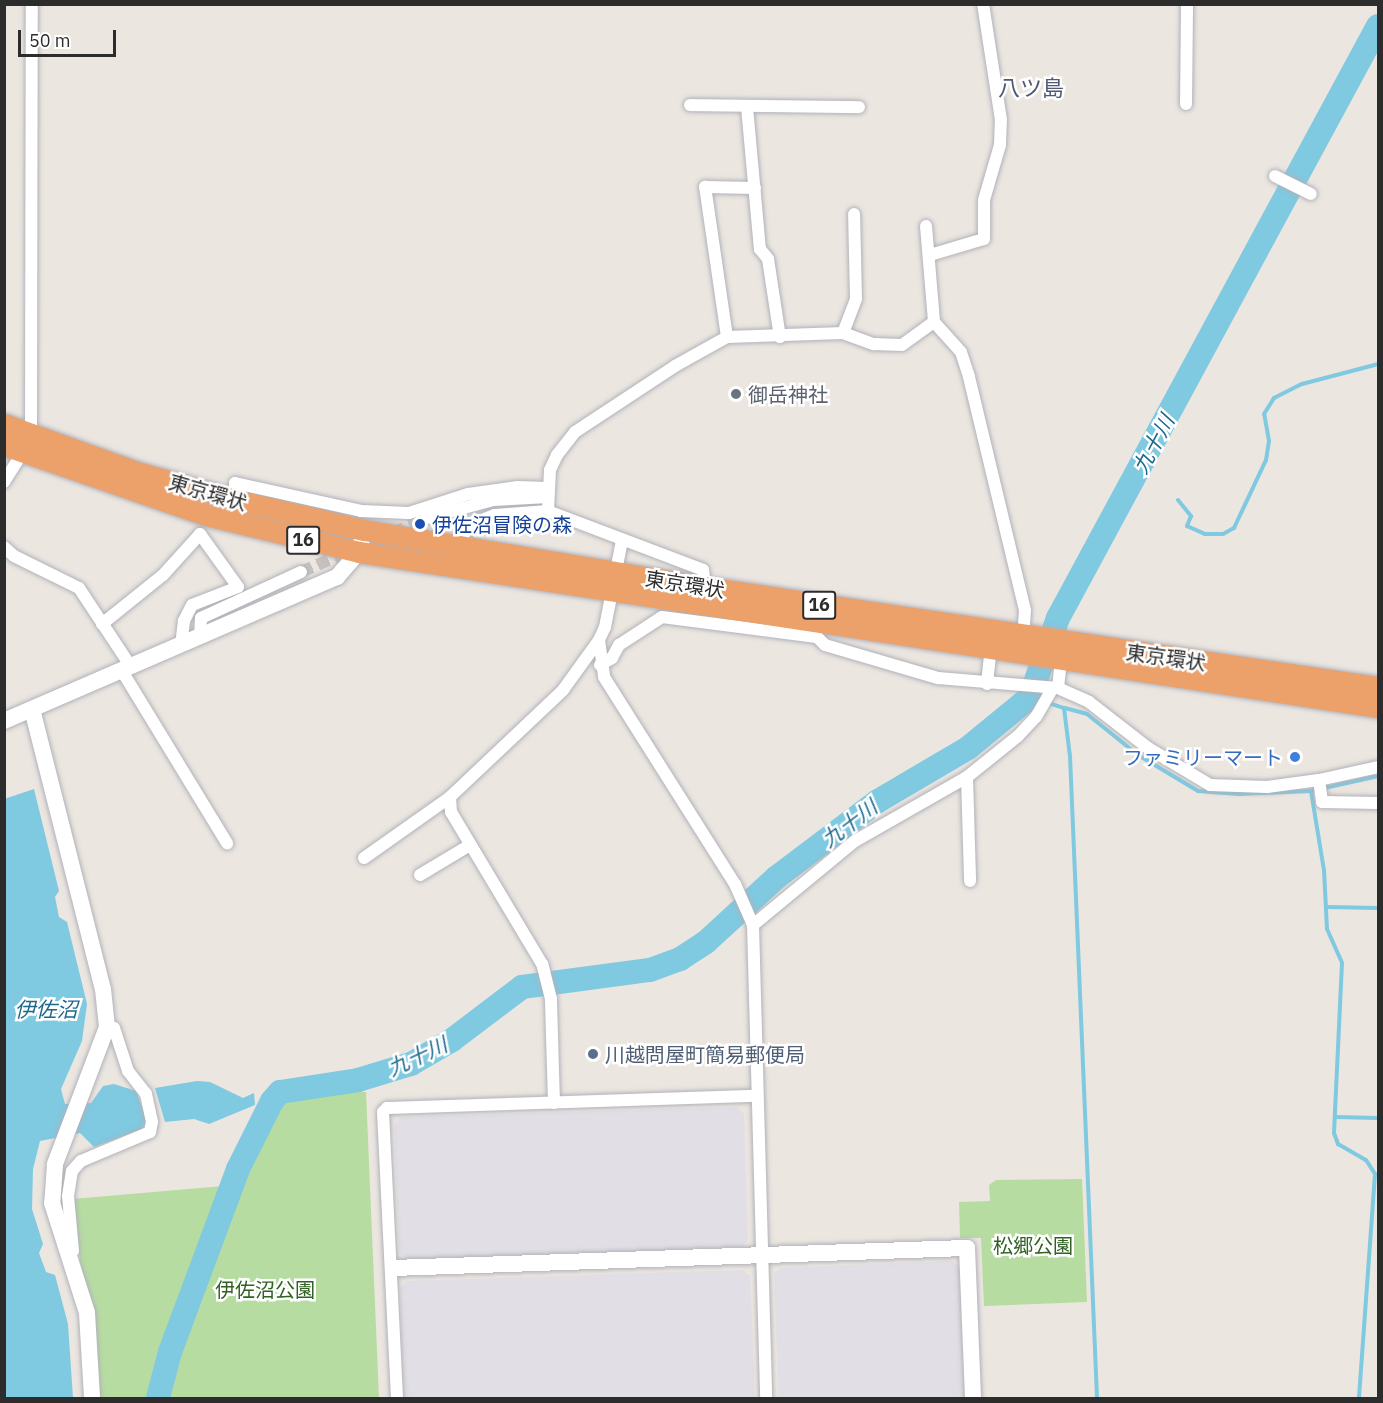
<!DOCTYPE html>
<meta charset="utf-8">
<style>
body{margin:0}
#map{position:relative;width:1383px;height:1403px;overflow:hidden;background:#ece6e0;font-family:"IBM Plex Sans","Noto Sans JP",sans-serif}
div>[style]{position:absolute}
.industrial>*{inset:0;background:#e1dfe5}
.green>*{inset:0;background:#b7dca2}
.water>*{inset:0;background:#7fc9e1}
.stream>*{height:4px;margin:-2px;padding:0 2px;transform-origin:2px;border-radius:2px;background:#7fc9e1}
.river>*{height:24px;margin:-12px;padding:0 12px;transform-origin:12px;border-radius:12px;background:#7fc9e1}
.street-tunnel>*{height:12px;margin-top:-6px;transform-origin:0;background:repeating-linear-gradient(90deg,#c6c1bc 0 12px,transparent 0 18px)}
.roads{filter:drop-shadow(0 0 2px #b0b2ba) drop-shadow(0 0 2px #b0b2ba)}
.street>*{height:12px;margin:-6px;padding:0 6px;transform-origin:6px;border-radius:6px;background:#fff}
.secondary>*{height:16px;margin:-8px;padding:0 8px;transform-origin:8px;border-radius:8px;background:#fff}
.highway>*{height:21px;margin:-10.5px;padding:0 10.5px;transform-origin:10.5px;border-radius:10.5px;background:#eca06a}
.dots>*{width:16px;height:16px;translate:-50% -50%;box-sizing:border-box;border:3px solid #fff;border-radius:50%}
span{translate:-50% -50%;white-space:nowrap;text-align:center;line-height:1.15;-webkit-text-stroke:5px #fff;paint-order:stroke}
.shield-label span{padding:2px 4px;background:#fff;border:2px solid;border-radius:4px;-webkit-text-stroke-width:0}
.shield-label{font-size:18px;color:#2c2c2c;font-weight:700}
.worship-label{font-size:20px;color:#5b616d}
.left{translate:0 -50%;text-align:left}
.street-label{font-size:20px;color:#2c2c2c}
.transit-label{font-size:20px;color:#164399}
.shop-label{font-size:20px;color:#366cbe}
.right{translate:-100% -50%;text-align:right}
.service-label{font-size:20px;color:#4e5e75}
.park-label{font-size:20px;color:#316123}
.water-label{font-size:21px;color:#1d698e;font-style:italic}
.quarter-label{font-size:22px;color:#515877}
.frame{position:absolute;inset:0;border:6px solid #2c2c2c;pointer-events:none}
.scale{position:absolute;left:18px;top:30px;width:98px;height:27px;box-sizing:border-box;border:3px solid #2c2c2c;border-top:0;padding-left:8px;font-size:18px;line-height:21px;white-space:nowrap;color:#2c2c2c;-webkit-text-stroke:4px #fff;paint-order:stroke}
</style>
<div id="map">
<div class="industrial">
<div style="clip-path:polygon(737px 1107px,744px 1114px,748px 1240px,742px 1247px,406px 1259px,399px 1252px,394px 1126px,401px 1117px)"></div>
<div style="clip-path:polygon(953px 1261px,960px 1268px,964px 1395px,960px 1398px,779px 1398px,774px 1273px,781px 1268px)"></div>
<div style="clip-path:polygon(743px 1270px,750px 1276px,755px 1398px,404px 1398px,400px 1288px,407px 1281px)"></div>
</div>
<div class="green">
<div style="clip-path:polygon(297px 1092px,366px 1092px,379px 1398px,98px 1398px,72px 1199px,235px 1185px,274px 1110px)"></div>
<div style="clip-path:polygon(1082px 1179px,1087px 1302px,984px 1306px,981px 1238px,960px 1238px,959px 1202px,990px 1201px,989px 1185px,996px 1180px)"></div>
</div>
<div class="water">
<div style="clip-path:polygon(34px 789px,59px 891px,55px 897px,59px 917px,67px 922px,87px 1004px,82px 1041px,61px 1089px,65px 1104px,91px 1103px,103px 1086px,114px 1084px,136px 1091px,147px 1121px,142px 1129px,94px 1147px,80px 1133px,40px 1141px,33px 1169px,32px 1209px,43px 1244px,39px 1253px,46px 1272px,55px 1275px,68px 1324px,73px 1398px,5px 1398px,4px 799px)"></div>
<div style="clip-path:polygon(197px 1081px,210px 1082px,243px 1098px,254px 1093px,255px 1105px,209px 1124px,194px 1119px,165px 1122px,155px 1088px)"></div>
</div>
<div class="stream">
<div style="left:1178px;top:500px;width:21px;rotate:51deg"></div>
<div style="left:1191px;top:516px;width:11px;rotate:112deg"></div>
<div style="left:1187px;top:526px;width:20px;rotate:24deg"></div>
<div style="left:1205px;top:534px;width:18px"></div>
<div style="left:1223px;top:534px;width:13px;rotate:-29deg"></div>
<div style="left:1234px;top:528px;width:75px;rotate:-64.8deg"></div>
<div style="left:1266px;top:460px;width:19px;rotate:-81deg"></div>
<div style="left:1269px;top:441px;width:27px;rotate:-100deg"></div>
<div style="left:1264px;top:414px;width:19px;rotate:-58deg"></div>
<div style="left:1274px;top:398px;width:31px;rotate:-27deg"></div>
<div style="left:1302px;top:384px;width:79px;rotate:-14.7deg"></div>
<div style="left:1030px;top:697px;width:36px;rotate:18deg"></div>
<div style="left:1064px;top:708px;width:48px;rotate:82.9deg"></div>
<div style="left:1070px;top:756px;width:643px;rotate:87.59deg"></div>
<div style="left:1065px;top:708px;width:23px;rotate:15deg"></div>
<div style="left:1087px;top:714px;width:65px;rotate:38.8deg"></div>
<div style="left:1138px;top:755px;width:70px;rotate:31deg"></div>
<div style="left:1198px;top:791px;width:41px;rotate:4.2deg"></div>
<div style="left:1239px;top:794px;width:72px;rotate:-2.4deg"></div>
<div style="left:1311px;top:791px;width:69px;rotate:-12.6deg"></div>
<div style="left:1311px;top:791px;width:80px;rotate:80.7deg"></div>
<div style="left:1324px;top:870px;width:59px;rotate:87.1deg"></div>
<div style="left:1327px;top:929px;width:37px;rotate:66deg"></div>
<div style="left:1342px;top:963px;width:170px;rotate:92.7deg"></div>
<div style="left:1334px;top:1133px;width:12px;rotate:70deg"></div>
<div style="left:1338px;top:1144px;width:32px;rotate:30deg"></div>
<div style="left:1366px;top:1160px;width:17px;rotate:57deg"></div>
<div style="left:1375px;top:1174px;width:225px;rotate:94.1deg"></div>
<div style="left:1327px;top:907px;width:51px;rotate:1.1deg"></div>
<div style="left:1335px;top:1117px;width:43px;rotate:1.3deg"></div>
</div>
<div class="river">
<div style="left:158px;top:1398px;width:48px;rotate:-75.4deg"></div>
<div style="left:170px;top:1352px;width:195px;rotate:-69.6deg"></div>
<div style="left:238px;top:1169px;width:76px;rotate:-63.4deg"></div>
<div style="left:272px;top:1101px;width:12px;rotate:-48deg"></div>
<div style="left:280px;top:1092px;width:79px;rotate:-8.7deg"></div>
<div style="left:358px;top:1080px;width:55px;rotate:-16.8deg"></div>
<div style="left:411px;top:1064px;width:48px;rotate:-30.3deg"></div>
<div style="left:452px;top:1040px;width:88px;rotate:-37.1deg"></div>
<div style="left:522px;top:987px;width:129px;rotate:-7.6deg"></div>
<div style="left:650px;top:970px;width:32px;rotate:-20deg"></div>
<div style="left:680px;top:959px;width:31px;rotate:-33deg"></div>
<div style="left:706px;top:942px;width:96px;rotate:-42.5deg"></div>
<div style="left:777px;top:877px;width:126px;rotate:-37deg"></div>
<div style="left:878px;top:801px;width:104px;rotate:-30.5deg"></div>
<div style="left:968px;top:748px;width:80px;rotate:-39.4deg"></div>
<div style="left:1030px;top:697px;width:84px;rotate:-70.5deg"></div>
<div style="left:1058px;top:618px;width:673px;rotate:-61.61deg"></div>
</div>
<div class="street-tunnel">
<div style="left:393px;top:533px;width:36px;rotate:-24deg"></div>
<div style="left:301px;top:572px;width:52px;rotate:-23.6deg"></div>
</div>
<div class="roads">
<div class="street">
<div style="left:1186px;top:104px;width:100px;rotate:-89.4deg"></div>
<div style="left:690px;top:105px;width:169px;rotate:0.7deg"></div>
<div style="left:747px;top:107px;width:143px;rotate:84.8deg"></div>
<div style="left:760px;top:249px;width:13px;rotate:51deg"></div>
<div style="left:768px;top:259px;width:79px;rotate:81.3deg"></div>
<div style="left:1275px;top:176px;width:40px;rotate:26.6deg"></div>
<div style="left:926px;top:226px;width:96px;rotate:85.2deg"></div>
<div style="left:934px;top:322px;width:40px;rotate:48deg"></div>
<div style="left:961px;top:352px;width:26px;rotate:72deg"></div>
<div style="left:969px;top:377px;width:240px;rotate:76.5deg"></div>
<div style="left:1025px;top:610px;width:26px;rotate:94deg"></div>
<div style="left:930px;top:255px;width:56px;rotate:-16.5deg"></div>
<div style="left:984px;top:239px;width:39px;rotate:-90deg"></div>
<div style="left:984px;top:200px;width:57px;rotate:-73.8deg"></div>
<div style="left:1000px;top:145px;width:25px;rotate:-88deg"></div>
<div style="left:1001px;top:120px;width:117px;rotate:-98.8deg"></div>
<div style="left:843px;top:333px;width:36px;rotate:-69deg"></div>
<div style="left:856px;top:299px;width:85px;rotate:-91.3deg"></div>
<div style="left:727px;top:337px;width:152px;rotate:-98.3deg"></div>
<div style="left:705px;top:187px;width:50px;rotate:1.1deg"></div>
<div style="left:31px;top:435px;width:431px;rotate:-89.9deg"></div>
<div style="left:4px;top:482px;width:36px;rotate:-58deg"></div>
<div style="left:235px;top:500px;width:17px;rotate:-90deg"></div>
<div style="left:235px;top:483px;width:129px;rotate:12.5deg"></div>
<div style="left:361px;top:511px;width:48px;rotate:2.4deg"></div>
<div style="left:409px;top:513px;width:62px;rotate:-17.9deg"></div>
<div style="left:468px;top:494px;width:49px;rotate:-8.1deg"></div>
<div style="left:517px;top:487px;width:31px;rotate:2deg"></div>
<div style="left:548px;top:511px;width:41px;rotate:-87.2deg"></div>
<div style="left:550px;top:470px;width:17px;rotate:-65deg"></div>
<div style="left:557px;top:455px;width:29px;rotate:-52deg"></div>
<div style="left:575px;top:432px;width:120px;rotate:-33.4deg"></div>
<div style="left:675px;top:366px;width:60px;rotate:-29.1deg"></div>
<div style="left:727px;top:337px;width:116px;rotate:-2deg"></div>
<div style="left:843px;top:333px;width:33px;rotate:20deg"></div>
<div style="left:874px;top:344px;width:28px;rotate:2deg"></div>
<div style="left:902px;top:345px;width:39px;rotate:-36deg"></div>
<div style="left:426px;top:518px;width:69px;rotate:-15deg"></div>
<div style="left:493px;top:500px;width:55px;rotate:-3.1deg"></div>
<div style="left:460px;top:546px;width:18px;rotate:-71deg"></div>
<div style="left:466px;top:529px;width:15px;rotate:-32deg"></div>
<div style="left:479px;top:521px;width:17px;rotate:-21deg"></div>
<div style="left:495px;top:515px;width:53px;rotate:-4.3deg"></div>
<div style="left:548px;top:511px;width:166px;rotate:20.8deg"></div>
<div style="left:703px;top:570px;width:17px;rotate:83deg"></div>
<div style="left:4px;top:547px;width:13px;rotate:42deg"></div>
<div style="left:14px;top:556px;width:72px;rotate:26.2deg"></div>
<div style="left:79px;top:588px;width:95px;rotate:56.6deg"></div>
<div style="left:102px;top:624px;width:78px;rotate:-38.8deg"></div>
<div style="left:163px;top:575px;width:55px;rotate:-47.9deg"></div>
<div style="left:200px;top:534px;width:65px;rotate:54.4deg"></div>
<div style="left:238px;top:587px;width:49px;rotate:158.6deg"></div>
<div style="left:192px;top:605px;width:18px;rotate:117deg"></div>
<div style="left:184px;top:621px;width:24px;rotate:97deg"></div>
<div style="left:200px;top:637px;width:19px;rotate:-87deg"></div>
<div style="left:201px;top:618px;width:110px;rotate:-24.7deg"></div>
<div style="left:599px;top:640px;width:37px;rotate:82deg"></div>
<div style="left:604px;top:677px;width:245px;rotate:57.7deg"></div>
<div style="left:735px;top:884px;width:45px;rotate:66.3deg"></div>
<div style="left:753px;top:925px;width:473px;rotate:88.4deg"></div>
<div style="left:600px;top:665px;width:14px;rotate:-30deg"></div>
<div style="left:612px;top:658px;width:15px;rotate:-62deg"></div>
<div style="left:619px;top:645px;width:51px;rotate:-33.1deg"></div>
<div style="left:662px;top:617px;width:156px;rotate:7.4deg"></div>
<div style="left:817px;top:637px;width:11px;rotate:45deg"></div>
<div style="left:825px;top:645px;width:118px;rotate:16.3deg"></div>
<div style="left:938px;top:678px;width:120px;rotate:4.8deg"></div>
<div style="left:1058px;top:688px;width:34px;rotate:24deg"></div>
<div style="left:1089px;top:702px;width:75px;rotate:37.9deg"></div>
<div style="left:1148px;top:748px;width:72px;rotate:30.8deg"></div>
<div style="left:1210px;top:785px;width:57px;rotate:2deg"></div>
<div style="left:1267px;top:787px;width:52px;rotate:-7.7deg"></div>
<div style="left:1319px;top:780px;width:22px;rotate:82deg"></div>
<div style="left:1322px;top:802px;width:56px;rotate:1deg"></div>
<div style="left:122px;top:671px;width:202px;rotate:58.6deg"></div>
<div style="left:987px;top:684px;width:36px;rotate:-84deg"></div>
<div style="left:1058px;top:688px;width:28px;rotate:-84deg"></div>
<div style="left:967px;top:777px;width:104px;rotate:88.3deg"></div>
<div style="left:1319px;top:780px;width:60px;rotate:-12.4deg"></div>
<div style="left:364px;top:858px;width:105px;rotate:-35.3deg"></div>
<div style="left:420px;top:875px;width:58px;rotate:-31deg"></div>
<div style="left:753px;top:925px;width:132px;rotate:-39.5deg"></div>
<div style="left:855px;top:841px;width:129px;rotate:-29.7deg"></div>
<div style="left:967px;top:777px;width:65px;rotate:-38.8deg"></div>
<div style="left:1018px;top:736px;width:26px;rotate:-47deg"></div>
<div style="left:1036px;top:717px;width:32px;rotate:-60deg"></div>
<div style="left:554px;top:1103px;width:104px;rotate:-91.7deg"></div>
<div style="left:551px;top:999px;width:36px;rotate:-104deg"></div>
<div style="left:542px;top:964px;width:177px;rotate:-120.9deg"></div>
<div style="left:451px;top:812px;width:15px;rotate:-94deg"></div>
<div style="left:450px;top:797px;width:156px;rotate:-43.4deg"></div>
<div style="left:563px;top:690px;width:62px;rotate:-54.2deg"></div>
<div style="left:599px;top:640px;width:14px;rotate:-65deg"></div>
<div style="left:605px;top:627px;width:89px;rotate:-78.9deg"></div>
<div style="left:73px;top:1251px;width:55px;rotate:-95.2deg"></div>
<div style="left:68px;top:1196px;width:25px;rotate:-81deg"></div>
<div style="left:72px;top:1171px;width:13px;rotate:-48deg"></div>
<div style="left:81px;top:1161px;width:75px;rotate:-22.8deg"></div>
<div style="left:150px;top:1132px;width:10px;rotate:-79deg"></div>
<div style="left:152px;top:1122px;width:29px;rotate:-102deg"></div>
<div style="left:146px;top:1094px;width:29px;rotate:-128deg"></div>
<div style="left:128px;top:1071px;width:45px;rotate:-108deg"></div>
<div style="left:114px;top:1028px;width:7px;rotate:-172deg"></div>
<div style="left:397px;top:1398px;width:286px;rotate:-92.8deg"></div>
<div style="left:383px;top:1112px;width:6px;rotate:-45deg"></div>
<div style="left:387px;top:1108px;width:370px;rotate:-1.9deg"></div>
</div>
<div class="secondary">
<div style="left:32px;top:709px;width:289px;rotate:75.8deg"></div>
<div style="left:103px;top:989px;width:38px;rotate:84deg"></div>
<div style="left:107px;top:1027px;width:147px;rotate:110.8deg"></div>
<div style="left:55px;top:1164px;width:39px;rotate:94deg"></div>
<div style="left:52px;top:1203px;width:115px;rotate:72.3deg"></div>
<div style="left:87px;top:1313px;width:85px;rotate:86.6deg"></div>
<div style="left:4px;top:721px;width:363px;rotate:-23.4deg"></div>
<div style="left:337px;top:577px;width:33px;rotate:-49deg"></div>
<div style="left:359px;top:552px;width:23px;rotate:-77deg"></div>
<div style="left:393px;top:1268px;width:574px;rotate:-2deg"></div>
<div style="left:967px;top:1248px;width:150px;rotate:87.7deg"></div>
</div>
<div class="highway">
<div style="left:4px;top:424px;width:138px;rotate:19.9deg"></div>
<div style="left:134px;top:471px;width:105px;rotate:16deg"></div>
<div style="left:235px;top:500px;width:132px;rotate:13.1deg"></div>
<div style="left:364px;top:530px;width:346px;rotate:9.5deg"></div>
<div style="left:705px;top:587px;width:680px;rotate:8.45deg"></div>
<div style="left:4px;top:445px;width:214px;rotate:19.1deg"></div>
<div style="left:206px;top:515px;width:157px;rotate:13.6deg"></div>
<div style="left:359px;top:552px;width:1031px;rotate:8.65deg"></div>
</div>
</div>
<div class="dots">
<div style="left:736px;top:394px;background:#6b7280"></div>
<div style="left:420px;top:524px;background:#1a4fb4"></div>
<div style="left:1295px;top:757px;background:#3f7fe0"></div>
<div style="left:593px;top:1054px;background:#5c6f8a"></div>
</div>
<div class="shield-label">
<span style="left:303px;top:540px">16</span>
<span style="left:819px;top:605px">16</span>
</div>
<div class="worship-label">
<span class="left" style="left:748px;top:394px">御岳神社</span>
</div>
<div class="street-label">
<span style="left:208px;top:492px;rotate:16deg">東京環状</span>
<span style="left:685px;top:584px;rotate:9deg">東京環状</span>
<span style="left:1166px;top:657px;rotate:8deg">東京環状</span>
</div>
<div class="transit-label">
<span class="left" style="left:432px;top:524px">伊佐沼冒険の森</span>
</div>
<div class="shop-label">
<span class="right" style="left:1283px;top:757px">ファミリーマート</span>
</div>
<div class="service-label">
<span class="left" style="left:605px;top:1054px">川越問屋町簡易郵便局</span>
</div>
<div class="park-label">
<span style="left:1033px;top:1245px">松郷公園</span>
<span style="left:265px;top:1289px">伊佐沼公園</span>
</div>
<div class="water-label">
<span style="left:1153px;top:444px;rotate:-62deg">九十川</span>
<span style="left:849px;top:823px;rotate:-37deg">九十川</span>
<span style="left:46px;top:1009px">伊佐沼</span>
<span style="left:417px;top:1056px;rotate:-25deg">九十川</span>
</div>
<div class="quarter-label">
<span style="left:1031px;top:88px">八ツ島</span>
</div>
<div class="frame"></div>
<div class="scale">50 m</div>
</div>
